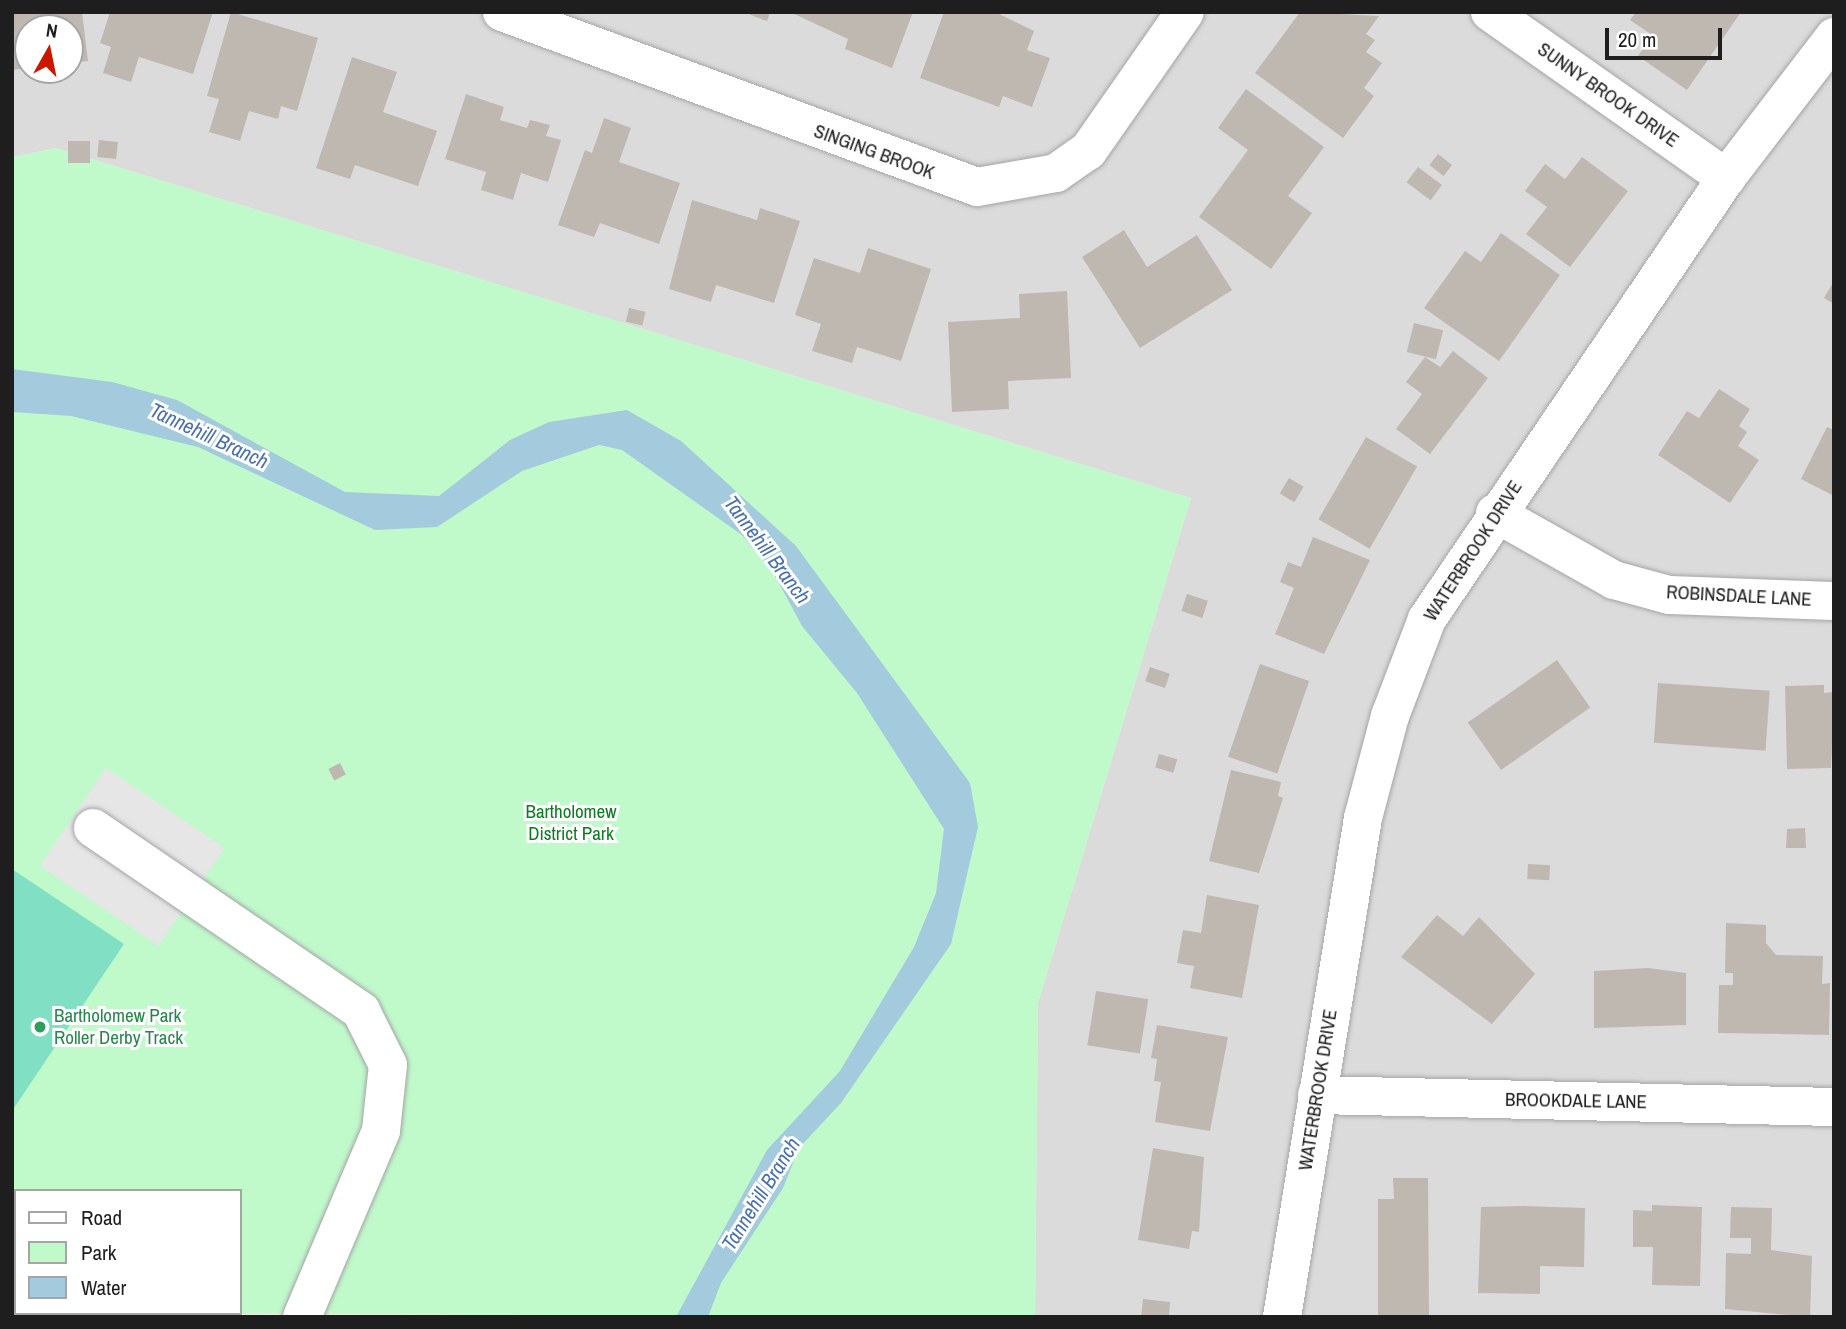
<!DOCTYPE html>
<style>
body{margin:0}
#map{position:relative;width:1846px;height:1329px;overflow:hidden;background:#efece3;font-family:"Archivo Narrow",sans-serif}
div>[style]{position:absolute}
.residential>*{inset:0;background:#dcdbdb}
.park>*{inset:0;background:#c0facb}
.pitch>*{inset:0;background:#81dfc4}
.parking>*{inset:0;background:#e6e6e6;transform-origin:0 0}
.water>*{inset:0;background:#a3cadd}
.building>*{inset:0;background:#bfb8b0;transform-origin:0 0}
.path>*{height:4.5px;margin-top:-2.25px;transform-origin:0;background:repeating-linear-gradient(90deg,#fa8869 0 3.5px,transparent 0 7px)}
.roads{filter:drop-shadow(0 0 2px #a5a5a5) drop-shadow(0 0 2px #a5a5a5)}
.minor>*{height:38px;margin:-19px;padding:0 19px;transform-origin:19px;border-radius:19px;background:#fff}
.dots>*{width:19px;height:19px;translate:-50% -50%;box-sizing:border-box;border:4px solid #fff;border-radius:50%}
span{translate:-50% -50%;white-space:nowrap;text-align:center;line-height:1.15;-webkit-text-stroke:6px #fff;paint-order:stroke}
.street-label{font-size:19px;color:#1e1e1e}
.park-label{font-size:19px;color:#0b7c21}
.leisure-label{font-size:19px;color:#27864d}
.left{translate:0 -50%;text-align:left}
.water-label{font-size:21px;color:#4971ae;font-style:italic}
.frame{position:absolute;inset:0;border:14px solid #1e1e1e;pointer-events:none}
.legend{position:absolute;left:14px;top:1189px;width:228px;height:126px;box-sizing:border-box;background:#fff;border:2px solid #a5a5a5;margin:0;padding:9px 12px;list-style:none;font-size:21px;color:#1e1e1e}
.legend li{display:flex;align-items:center;gap:14px;height:35px}
.legend b{width:35px;border:2px solid #a5a5a5}
.north{position:absolute;left:14px;top:14px;width:70px;height:70px;box-sizing:border-box;background:#fff;border:2px solid #a5a5a5;border-radius:50%;rotate:9deg;font-size:19px;font-weight:700;line-height:28px;text-align:center;color:#1e1e1e}
.north::after{content:'';display:block;margin:auto;width:24px;height:32px;background:#cb1600;clip-path:polygon(50% 0,100% 100%,50% 72%,0 100%)}
.scale{position:absolute;left:1605px;top:28px;width:117px;height:32px;box-sizing:border-box;border:4px solid #1e1e1e;border-top:0;padding-left:9px;font-size:21px;line-height:24px;white-space:nowrap;color:#1e1e1e;-webkit-text-stroke:5px #fff;paint-order:stroke}
</style>
<div id="map">
<div class="residential">
<div style="clip-path:polygon(evenodd,12px 12px,1834px 12px,1834px 1317px,1035px 1317px,1038px 1003px,1191px 498px,56px 148px,12px 157px,12px 12px,28px 28px,70px 28px,70px 70px,28px 70px,28px 28px)"></div>
</div>
<div class="park">
<div style="clip-path:polygon(56px 148px,1191px 498px,1038px 1003px,1035px 1317px,60px 1313px,240px 1313px,240px 1191px,16px 1191px,12px 1304px,12px 157px)"></div>
</div>
<div class="pitch">
<div style="clip-path:polygon(12px 869px,124px 944px,12px 1111px)"></div>
</div>
<div class="parking">
<div style="left:106px;top:768px;width:143px;height:118px;rotate:34deg"></div>
</div>
<div class="water">
<div style="clip-path:polygon(12px 369px,112px 382px,177px 400px,345px 492px,439px 496px,510px 440px,549px 422px,627px 410px,681px 441px,796px 546px,970px 783px,978px 827px,951px 944px,841px 1103px,799px 1148px,783px 1188px,721px 1283px,708px 1317px,676px 1317px,767px 1150px,840px 1071px,914px 947px,936px 893px,944px 829px,857px 693px,802px 626px,773px 572px,742px 535px,622px 450px,599px 445px,522px 471px,437px 527px,375px 530px,198px 447px,71px 416px,12px 412px)"></div>
</div>
<div class="building">
<div style="clip-path:polygon(12px 12px,82px 12px,88px 61px,70px 63px,70px 28px,28px 28px,28px 68px,12px 70px)"></div>
<div style="clip-path:polygon(110px 12px,213px 12px,193px 74px,139px 57px,131px 82px,103px 73px,111px 47px,100px 43px)"></div>
<div style="clip-path:polygon(231px 12px,318px 38px,297px 111px,281px 106px,278px 119px,249px 111px,240px 141px,209px 132px,219px 99px,207px 96px)"></div>
<div style="clip-path:polygon(743px 12px,770px 12px,767px 21px)"></div>
<div style="clip-path:polygon(790px 12px,913px 12px,892px 68px,845px 49px,848px 39px)"></div>
<div style="clip-path:polygon(944px 12px,995px 12px,1034px 31px,1027px 50px,1050px 58px,1032px 107px,1003px 96px,999px 107px,920px 78px)"></div>
<div style="clip-path:polygon(1300px 12px,1379px 16px,1366px 34px,1375px 40px,1366px 52px,1382px 63px,1364px 88px,1374px 96px,1343px 138px,1255px 73px)"></div>
<div style="clip-path:polygon(1636px 12px,1741px 12px,1687px 90px,1638px 56px,1652px 35px,1630px 20px)"></div>
<div style="clip-path:polygon(352px 57px,397px 72px,383px 112px,437px 131px,418px 186px,355px 165px,350px 179px,316px 168px)"></div>
<div style="clip-path:polygon(1246px 89px,1324px 147px,1288px 196px,1312px 213px,1271px 269px,1199px 217px,1248px 150px,1218px 128px)"></div>
<div style="clip-path:polygon(466px 94px,504px 107px,500px 120px,527px 128px,530px 120px,550px 125px,546px 136px,561px 140px,548px 182px,521px 173px,513px 200px,481px 190px,486px 172px,445px 159px)"></div>
<div style="clip-path:polygon(604px 118px,631px 128px,619px 162px,680px 183px,659px 244px,600px 223px,594px 237px,558px 225px,585px 150px,592px 153px)"></div>
<div style="left:99px;top:140px;width:19px;height:17px;rotate:6deg"></div>
<div style="left:68px;top:141px;width:22px;height:22px"></div>
<div style="left:1438px;top:154px;width:18px;height:14px;rotate:38deg"></div>
<div style="clip-path:polygon(1582px 157px,1628px 191px,1570px 267px,1526px 234px,1547px 207px,1525px 191px,1545px 164px,1565px 179px)"></div>
<div style="left:1418px;top:167px;width:30px;height:19px;rotate:37deg"></div>
<div style="clip-path:polygon(692px 200px,757px 220px,760px 208px,800px 221px,774px 303px,716px 285px,711px 302px,669px 289px)"></div>
<div style="clip-path:polygon(1124px 230px,1147px 267px,1197px 235px,1232px 290px,1140px 348px,1082px 257px)"></div>
<div style="clip-path:polygon(1501px 233px,1560px 275px,1499px 361px,1424px 308px,1465px 251px,1481px 262px)"></div>
<div style="clip-path:polygon(868px 248px,931px 269px,901px 361px,857px 347px,852px 363px,812px 351px,821px 324px,795px 315px,814px 258px,860px 273px)"></div>
<div style="clip-path:polygon(1834px 281px,1834px 304px,1824px 298px)"></div>
<div style="clip-path:polygon(1067px 291px,1071px 378px,1008px 381px,1009px 409px,952px 412px,948px 322px,1020px 318px,1019px 294px)"></div>
<div style="left:629px;top:308px;width:17px;height:14px;rotate:13deg"></div>
<div style="left:1414px;top:323px;width:30px;height:30px;rotate:14deg"></div>
<div style="clip-path:polygon(1453px 351px,1488px 378px,1430px 454px,1396px 429px,1422px 394px,1406px 382px,1425px 357px,1440px 367px)"></div>
<div style="clip-path:polygon(1719px 389px,1750px 409px,1739px 426px,1747px 432px,1738px 446px,1759px 460px,1730px 503px,1658px 455px,1687px 411px,1699px 418px)"></div>
<div style="clip-path:polygon(1827px 427px,1834px 430px,1834px 496px,1801px 479px)"></div>
<div style="left:1366px;top:437px;width:59px;height:95px;rotate:30deg"></div>
<div style="left:1289px;top:478px;width:17px;height:18px;rotate:31deg"></div>
<div style="clip-path:polygon(1313px 537px,1370px 560px,1324px 654px,1275px 634px,1294px 588px,1280px 582px,1288px 562px,1301px 567px)"></div>
<div style="left:1187px;top:594px;width:22px;height:18px;rotate:18deg"></div>
<div style="left:1557px;top:660px;width:58px;height:109px;rotate:55deg"></div>
<div style="left:1260px;top:664px;width:52px;height:98px;rotate:19deg"></div>
<div style="left:1150px;top:667px;width:21px;height:15px;rotate:19deg"></div>
<div style="left:1658px;top:683px;width:112px;height:60px;rotate:4deg"></div>
<div style="clip-path:polygon(1824px 685px,1824px 693px,1834px 692px,1831px 768px,1787px 769px,1785px 686px)"></div>
<div style="left:1159px;top:754px;width:19px;height:14px;rotate:16deg"></div>
<div style="left:340px;top:763px;width:13px;height:13px;rotate:63deg"></div>
<div style="clip-path:polygon(1231px 770px,1281px 782px,1278px 796px,1283px 798px,1259px 873px,1209px 861px)"></div>
<div style="clip-path:polygon(1805px 828px,1806px 848px,1786px 848px,1787px 829px)"></div>
<div style="left:1528px;top:864px;width:22px;height:15px;rotate:3deg"></div>
<div style="clip-path:polygon(1207px 895px,1259px 905px,1242px 998px,1190px 988px,1194px 966px,1177px 963px,1183px 930px,1201px 933px)"></div>
<div style="clip-path:polygon(1437px 915px,1463px 936px,1479px 917px,1535px 974px,1492px 1024px,1401px 957px)"></div>
<div style="clip-path:polygon(1726px 923px,1766px 925px,1766px 943px,1776px 955px,1823px 956px,1822px 984px,1830px 983px,1829px 1035px,1718px 1033px,1719px 985px,1733px 985px,1733px 973px,1725px 973px)"></div>
<div style="clip-path:polygon(1648px 968px,1686px 973px,1686px 1025px,1594px 1028px,1594px 971px)"></div>
<div style="left:1096px;top:991px;width:53px;height:55px;rotate:9deg"></div>
<div style="clip-path:polygon(1157px 1025px,1228px 1037px,1210px 1131px,1155px 1122px,1161px 1082px,1154px 1081px,1157px 1059px,1151px 1058px)"></div>
<div style="clip-path:polygon(1153px 1148px,1204px 1157px,1199px 1232px,1192px 1231px,1189px 1249px,1138px 1240px)"></div>
<div style="clip-path:polygon(1393px 1178px,1428px 1178px,1429px 1317px,1378px 1317px,1378px 1199px,1394px 1199px)"></div>
<div style="clip-path:polygon(1652px 1205px,1702px 1207px,1700px 1286px,1652px 1285px,1653px 1247px,1633px 1247px,1633px 1210px,1652px 1211px)"></div>
<div style="clip-path:polygon(1523px 1206px,1585px 1208px,1584px 1267px,1540px 1266px,1540px 1294px,1478px 1293px,1481px 1207px)"></div>
<div style="clip-path:polygon(1731px 1207px,1772px 1208px,1771px 1250px,1812px 1256px,1810px 1317px,1725px 1309px,1726px 1253px,1751px 1254px,1751px 1238px,1730px 1238px)"></div>
<div style="clip-path:polygon(1143px 1299px,1170px 1302px,1169px 1317px,1141px 1317px)"></div>
</div>
<div class="path">
<div style="left:12px;top:1308px;width:4px"></div>
<div style="left:42px;top:1313px;width:22px;rotate:10deg"></div>
</div>
<div class="roads">
<div class="minor">
<div style="left:502px;top:12px;width:506px;rotate:20.22deg"></div>
<div style="left:977px;top:187px;width:80px;rotate:-10deg"></div>
<div style="left:1056px;top:173px;width:39px;rotate:-35deg"></div>
<div style="left:1088px;top:151px;width:169px;rotate:-55.1deg"></div>
<div style="left:1490px;top:12px;width:289px;rotate:35.1deg"></div>
<div style="left:1495px;top:513px;width:137px;rotate:29.4deg"></div>
<div style="left:1614px;top:580px;width:57px;rotate:15.3deg"></div>
<div style="left:1669px;top:595px;width:165px;rotate:2.1deg"></div>
<div style="left:93px;top:828px;width:325px;rotate:34.3deg"></div>
<div style="left:361px;top:1011px;width:60px;rotate:63.4deg"></div>
<div style="left:388px;top:1065px;width:66px;rotate:96.1deg"></div>
<div style="left:381px;top:1131px;width:202px;rotate:113deg"></div>
<div style="left:1317px;top:1095px;width:517px;rotate:1.33deg"></div>
<div style="left:1282px;top:1317px;width:506px;rotate:-80.78deg"></div>
<div style="left:1363px;top:818px;width:106px;rotate:-75.2deg"></div>
<div style="left:1390px;top:716px;width:104px;rotate:-69.1deg"></div>
<div style="left:1427px;top:619px;width:533px;rotate:-55.86deg"></div>
<div style="left:1726px;top:178px;width:178px;rotate:-52.5deg"></div>
</div>
</div>
<div class="dots">
<div style="left:40px;top:1027px;background:#2e9e5b"></div>
</div>
<div class="street-label">
<span style="left:1608px;top:95px;rotate:35deg">SUNNY BROOK DRIVE</span>
<span style="left:874px;top:152px;rotate:20deg">SINGING BROOK</span>
<span style="left:1473px;top:551px;rotate:-57deg">WATERBROOK DRIVE</span>
<span style="left:1739px;top:596px;rotate:3deg">ROBINSDALE LANE</span>
<span style="left:1318px;top:1090px;rotate:-81deg">WATERBROOK DRIVE</span>
<span style="left:1576px;top:1101px;rotate:1deg">BROOKDALE LANE</span>
</div>
<div class="park-label">
<span style="left:571px;top:823px">Bartholomew<br>District Park</span>
</div>
<div class="leisure-label">
<span class="left" style="left:54px;top:1027px">Bartholomew Park<br>Roller Derby Track</span>
</div>
<div class="water-label">
<span style="left:209px;top:436px;rotate:25deg">Tannehill Branch</span>
<span style="left:767px;top:550px;rotate:53deg">Tannehill Branch</span>
<span style="left:761px;top:1194px;rotate:-58deg">Tannehill Branch</span>
</div>
<div class="frame"></div>
<ul class="legend">
<li><b style="height:9px;background:#fff"></b>Road</li>
<li><b style="height:19px;background:#c0facb"></b>Park</li>
<li><b style="height:19px;background:#a3cadd"></b>Water</li>
</ul>
<div class="north">N</div>
<div class="scale">20 m</div>
</div>
